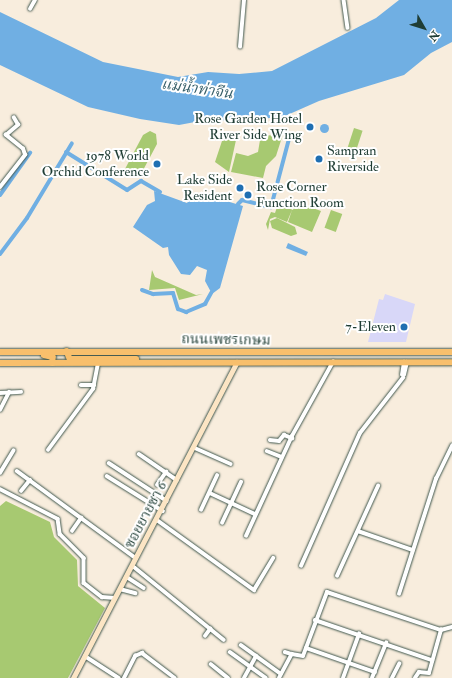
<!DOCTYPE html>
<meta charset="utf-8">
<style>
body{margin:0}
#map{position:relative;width:452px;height:678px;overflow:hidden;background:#f8eddd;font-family:"IM FELL Double Pica","Noto Serif Thai",serif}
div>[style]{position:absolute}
.built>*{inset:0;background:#d8d7f8}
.green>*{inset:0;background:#a7c971;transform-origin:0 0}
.water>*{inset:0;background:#70afe3}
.round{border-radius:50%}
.canal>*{height:4px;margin:-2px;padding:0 2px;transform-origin:2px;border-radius:2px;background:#70afe3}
.roads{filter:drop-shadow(0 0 1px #40574d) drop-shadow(0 0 1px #40574d)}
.street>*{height:3.5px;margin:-1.75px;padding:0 1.75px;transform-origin:1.75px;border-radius:1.75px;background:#fff}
.secondary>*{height:5px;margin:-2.5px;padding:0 2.5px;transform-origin:2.5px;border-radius:2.5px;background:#fce5c4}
.primary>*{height:5.5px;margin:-2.75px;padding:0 2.75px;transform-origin:2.75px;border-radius:2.75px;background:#f8bf6c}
.dots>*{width:11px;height:11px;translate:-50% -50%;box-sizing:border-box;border:2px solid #fff;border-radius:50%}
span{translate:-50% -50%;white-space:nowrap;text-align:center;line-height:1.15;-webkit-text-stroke:4px #fff;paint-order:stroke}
.poi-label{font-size:14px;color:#1f3d34}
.right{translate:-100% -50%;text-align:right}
.left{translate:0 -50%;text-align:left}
.street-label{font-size:14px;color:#1f3d34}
.water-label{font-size:15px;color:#375f69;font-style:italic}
.north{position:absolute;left:404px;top:8px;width:40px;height:40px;-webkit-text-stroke:3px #fff;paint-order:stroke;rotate:129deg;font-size:11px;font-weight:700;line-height:16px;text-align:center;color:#1f3d34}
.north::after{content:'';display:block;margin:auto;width:14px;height:18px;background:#1f3d34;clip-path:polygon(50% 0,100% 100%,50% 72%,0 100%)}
</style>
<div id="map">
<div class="built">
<div style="clip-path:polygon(385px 294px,415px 304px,406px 342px,368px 342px,379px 299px,383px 300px)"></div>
</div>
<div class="green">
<div style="left:354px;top:128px;width:9px;height:20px;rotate:18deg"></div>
<div style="clip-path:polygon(150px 131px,156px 134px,157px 144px,141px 174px,132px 178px,125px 169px,143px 135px)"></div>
<div style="clip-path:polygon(284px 131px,276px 156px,266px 166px,263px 178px,231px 172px,236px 153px,248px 156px,258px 152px,261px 134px,274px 136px)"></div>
<div style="clip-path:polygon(223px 138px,236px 140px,229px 172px,215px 162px)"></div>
<div style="clip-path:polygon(296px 202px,321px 211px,312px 232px,288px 222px,292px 210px,287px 222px,275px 217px,270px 219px,268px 230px,266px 224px,271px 212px,275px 213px,278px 204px,293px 210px)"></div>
<div style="left:331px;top:210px;width:12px;height:19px;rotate:20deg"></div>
<div style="clip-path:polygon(277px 218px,295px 227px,297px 234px,291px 236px,272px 228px,270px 221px)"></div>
<div style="clip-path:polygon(152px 270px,155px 277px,196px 295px,203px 294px,179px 300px,175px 288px,149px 290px)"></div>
<div style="clip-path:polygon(6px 501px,50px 522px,54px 537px,77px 560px,78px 586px,105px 608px,68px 678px,0 678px,0 506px)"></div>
</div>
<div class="water">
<div style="clip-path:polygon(399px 0,452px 0,452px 42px,431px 53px,404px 75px,319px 101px,285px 116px,238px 122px,211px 119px,179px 125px,140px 119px,88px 107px,0 65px,0 12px,103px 62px,178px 77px,208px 72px,239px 74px,272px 71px,376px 18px)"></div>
<div class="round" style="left:319.5px;top:123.5px;width:9px;height:9px"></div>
<div style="clip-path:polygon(154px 191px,187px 203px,194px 194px,203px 194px,243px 206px,220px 288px,212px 294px,205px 281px,207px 270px,197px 266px,190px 275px,181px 274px,169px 255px,168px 247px,163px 248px,133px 227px,147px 205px,155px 201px)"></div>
<div style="clip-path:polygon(288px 243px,308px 252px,306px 256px,286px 248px)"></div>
</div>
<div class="canal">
<div style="left:66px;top:152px;width:72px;rotate:31.9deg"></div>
<div style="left:127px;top:190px;width:17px;rotate:-33deg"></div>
<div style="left:141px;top:181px;width:22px;rotate:30deg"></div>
<div style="left:0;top:195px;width:52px;rotate:-54.5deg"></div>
<div style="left:238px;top:204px;width:6px;rotate:-45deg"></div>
<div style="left:242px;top:200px;width:30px;rotate:14deg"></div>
<div style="left:271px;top:207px;width:70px;rotate:-75.2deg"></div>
<div style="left:0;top:254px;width:45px;rotate:-53.1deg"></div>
<div style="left:27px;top:218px;width:87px;rotate:-59deg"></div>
<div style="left:142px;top:290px;width:12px;rotate:20deg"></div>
<div style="left:153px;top:294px;width:20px;rotate:-3deg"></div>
<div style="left:173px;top:293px;width:17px;rotate:73deg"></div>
<div style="left:178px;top:309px;width:9px;rotate:21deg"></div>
<div style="left:186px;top:312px;width:21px;rotate:-23deg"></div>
<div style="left:205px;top:304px;width:13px;rotate:-61deg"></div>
</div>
<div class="roads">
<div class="street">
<div style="left:344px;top:0;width:28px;rotate:82deg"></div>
<div style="left:30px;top:9px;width:10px;rotate:-61deg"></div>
<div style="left:240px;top:47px;width:47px;rotate:-85.1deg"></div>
<div style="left:0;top:187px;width:41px;rotate:-52deg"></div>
<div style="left:25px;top:155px;width:6px;rotate:-108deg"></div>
<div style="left:23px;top:149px;width:22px;rotate:-141deg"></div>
<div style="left:6px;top:135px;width:16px;rotate:-40deg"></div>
<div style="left:18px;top:125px;width:8px;rotate:-120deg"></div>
<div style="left:402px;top:375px;width:13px;rotate:-81deg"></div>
<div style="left:404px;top:375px;width:13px;rotate:-77deg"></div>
<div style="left:81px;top:385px;width:13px"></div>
<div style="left:0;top:393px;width:21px;rotate:-3deg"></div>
<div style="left:0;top:410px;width:20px;rotate:-63deg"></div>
<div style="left:270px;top:440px;width:9px;rotate:6deg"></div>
<div style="left:279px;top:441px;width:8px;rotate:-50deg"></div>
<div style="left:284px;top:435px;width:9px;rotate:21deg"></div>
<div style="left:195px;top:448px;width:39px;rotate:24deg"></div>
<div style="left:48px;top:450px;width:76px;rotate:-53.6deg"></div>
<div style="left:93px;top:389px;width:26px;rotate:-79deg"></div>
<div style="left:267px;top:451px;width:16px;rotate:22deg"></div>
<div style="left:139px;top:454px;width:46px;rotate:34.4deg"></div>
<div style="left:109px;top:463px;width:69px;rotate:33.2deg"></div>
<div style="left:17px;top:471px;width:147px;rotate:36.2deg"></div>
<div style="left:0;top:473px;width:26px;rotate:-59deg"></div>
<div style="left:107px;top:476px;width:66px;rotate:32deg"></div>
<div style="left:157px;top:485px;width:16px;rotate:-55deg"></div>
<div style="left:0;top:489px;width:65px;rotate:27.3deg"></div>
<div style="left:58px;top:519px;width:15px;rotate:82deg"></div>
<div style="left:60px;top:534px;width:34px;rotate:45deg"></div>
<div style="left:84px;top:558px;width:25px;rotate:90deg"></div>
<div style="left:84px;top:583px;width:23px;rotate:38deg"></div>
<div style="left:102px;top:597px;width:13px;rotate:4deg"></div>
<div style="left:21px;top:491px;width:14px;rotate:-51deg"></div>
<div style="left:210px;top:493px;width:50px;rotate:25deg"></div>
<div style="left:201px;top:510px;width:38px;rotate:-65deg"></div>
<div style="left:157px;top:520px;width:120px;rotate:35.8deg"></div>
<div style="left:254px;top:590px;width:37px;rotate:-59deg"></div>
<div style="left:222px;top:523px;width:45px;rotate:-65.1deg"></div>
<div style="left:72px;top:531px;width:16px;rotate:-55deg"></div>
<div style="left:358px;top:531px;width:58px;rotate:19.1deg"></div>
<div style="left:246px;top:536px;width:110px;rotate:-65.3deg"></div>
<div style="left:292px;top:436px;width:85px;rotate:-61deg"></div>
<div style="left:133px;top:566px;width:117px;rotate:39.1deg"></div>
<div style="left:301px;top:566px;width:145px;rotate:-66.1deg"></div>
<div style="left:360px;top:433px;width:70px;rotate:-52deg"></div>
<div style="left:337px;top:576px;width:99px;rotate:-65.5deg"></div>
<div style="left:127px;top:577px;width:20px;rotate:33deg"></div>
<div style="left:120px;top:589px;width:16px;rotate:15deg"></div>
<div style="left:399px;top:594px;width:121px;rotate:-72.2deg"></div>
<div style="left:436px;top:479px;width:37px;rotate:-64deg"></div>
<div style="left:315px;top:620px;width:124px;rotate:18.9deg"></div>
<div style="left:205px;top:636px;width:9px;rotate:-54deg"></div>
<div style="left:241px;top:645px;width:49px;rotate:35.9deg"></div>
<div style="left:306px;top:648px;width:73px;rotate:19.2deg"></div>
<div style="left:230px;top:652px;width:44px;rotate:35.8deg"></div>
<div style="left:285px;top:652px;width:7px;rotate:16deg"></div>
<div style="left:85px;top:656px;width:40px;rotate:32.9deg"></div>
<div style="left:211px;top:664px;width:22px;rotate:39deg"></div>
<div style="left:124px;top:678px;width:25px;rotate:-63deg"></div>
<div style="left:135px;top:656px;width:8px;rotate:-23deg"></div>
<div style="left:142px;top:653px;width:41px;rotate:37.1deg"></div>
<div style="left:244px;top:678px;width:25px;rotate:-61deg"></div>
<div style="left:279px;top:678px;width:27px;rotate:-62deg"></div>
<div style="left:292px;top:654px;width:11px;rotate:10deg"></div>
<div style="left:303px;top:656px;width:68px;rotate:-69.4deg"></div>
<div style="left:327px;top:592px;width:120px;rotate:18.4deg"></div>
<div style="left:441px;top:630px;width:11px;rotate:-15deg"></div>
<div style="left:343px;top:678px;width:47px;rotate:-70deg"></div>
<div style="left:372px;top:678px;width:38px;rotate:-68deg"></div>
<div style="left:392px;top:678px;width:16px;rotate:-63deg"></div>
<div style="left:415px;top:678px;width:7px;rotate:-56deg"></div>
<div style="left:419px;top:672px;width:10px;rotate:6deg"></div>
<div style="left:429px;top:673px;width:45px;rotate:-74.4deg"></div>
</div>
<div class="secondary">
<div style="left:73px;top:678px;width:356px;rotate:-62.6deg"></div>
</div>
<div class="primary">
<div style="left:67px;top:351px;width:9px;rotate:69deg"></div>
<div style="left:70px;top:359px;width:66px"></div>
<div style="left:0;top:352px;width:452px"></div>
<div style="left:44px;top:355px;width:9px;rotate:13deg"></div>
<div style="left:53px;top:357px;width:6px;rotate:90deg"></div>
<div style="left:0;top:363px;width:452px;rotate:-0.1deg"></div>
</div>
</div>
<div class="dots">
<div style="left:310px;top:127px;background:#1f6fb2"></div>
<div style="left:319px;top:159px;background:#1f6fb2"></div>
<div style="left:157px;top:164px;background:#1f6fb2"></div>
<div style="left:240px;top:188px;background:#1f6fb2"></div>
<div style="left:248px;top:195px;background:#1f6fb2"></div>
<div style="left:404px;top:327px;background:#1f6fb2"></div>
</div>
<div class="poi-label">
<span class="right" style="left:302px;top:127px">Rose Garden Hotel<br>River Side Wing</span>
<span class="left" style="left:327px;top:159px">Sampran<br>Riverside</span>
<span class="right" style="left:149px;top:164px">1978 World<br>Orchid Conference</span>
<span class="right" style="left:232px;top:188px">Lake Side<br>Resident</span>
<span class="left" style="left:256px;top:195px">Rose Corner<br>Function Room</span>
<span class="right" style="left:396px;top:327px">7-Eleven</span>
</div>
<div class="street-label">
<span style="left:226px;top:340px;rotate:1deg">ถนนเพชรเกษม</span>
<span style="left:146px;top:515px;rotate:-62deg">ซอยยายชา 6</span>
</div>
<div class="water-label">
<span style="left:197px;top:89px;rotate:8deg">แม่น้ำท่าจีน</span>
</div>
<div class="north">N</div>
</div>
